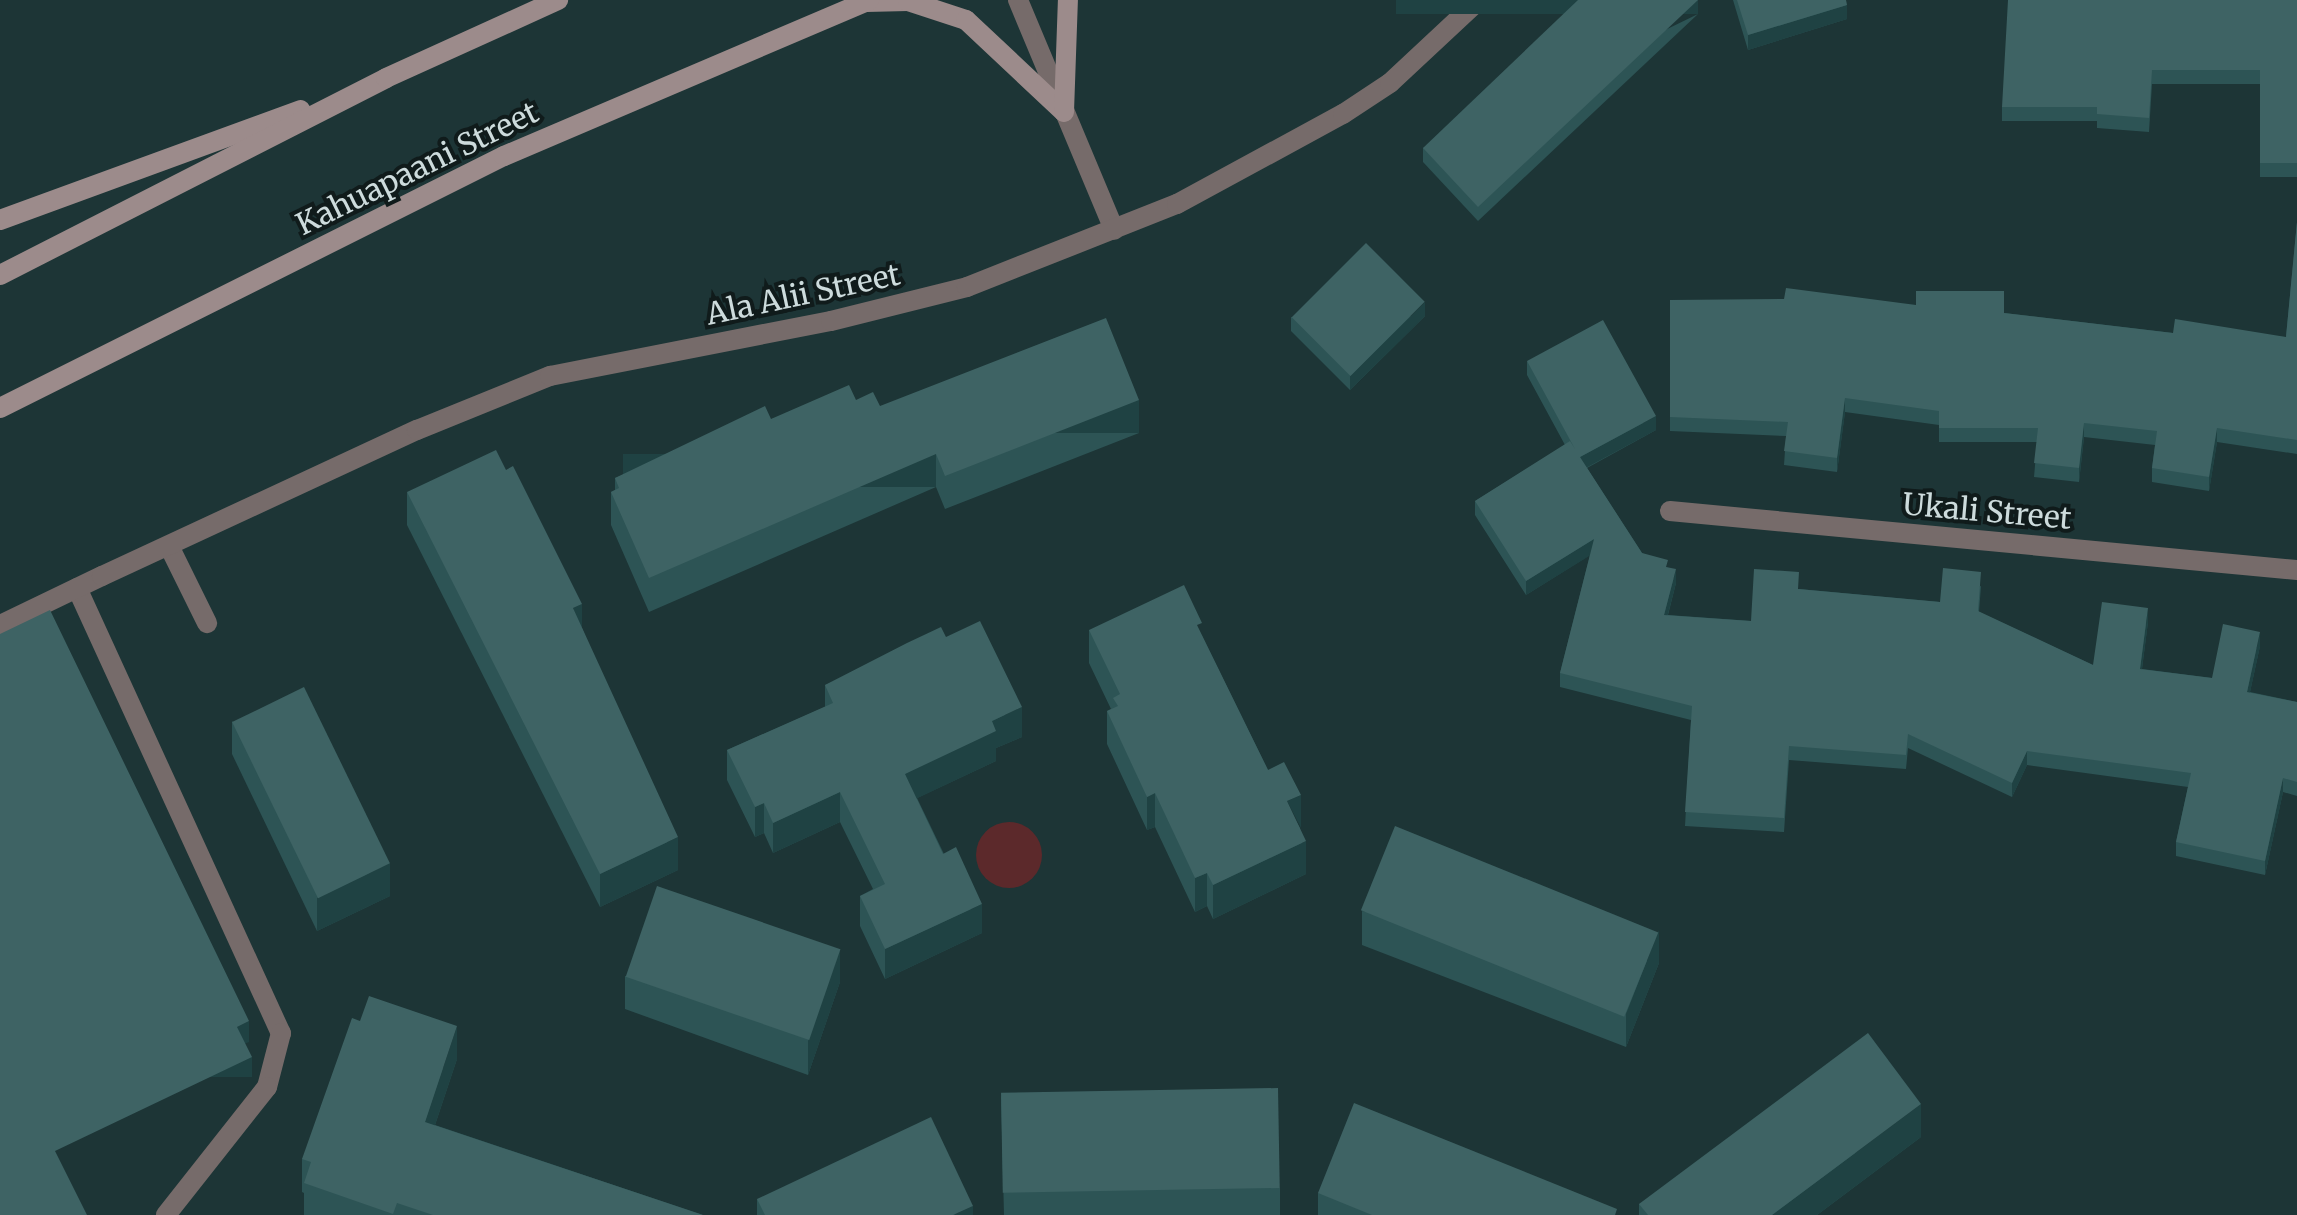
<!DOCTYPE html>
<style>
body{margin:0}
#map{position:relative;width:2297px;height:1215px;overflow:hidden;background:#1d3536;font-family:Merriweather,serif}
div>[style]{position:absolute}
.green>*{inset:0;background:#5c292b}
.round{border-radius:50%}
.service>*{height:20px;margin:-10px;padding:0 10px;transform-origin:10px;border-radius:10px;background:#766b6a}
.minor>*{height:20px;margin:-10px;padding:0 10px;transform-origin:10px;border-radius:10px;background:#766b6a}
.secondary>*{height:20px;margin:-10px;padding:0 10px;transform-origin:10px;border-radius:10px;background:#9c8b8b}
.wall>*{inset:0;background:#2d5455}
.shaded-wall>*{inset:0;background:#1f4243;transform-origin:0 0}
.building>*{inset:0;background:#3e6364;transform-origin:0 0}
span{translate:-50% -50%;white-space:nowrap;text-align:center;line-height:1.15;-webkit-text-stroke:8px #101b1b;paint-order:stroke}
.street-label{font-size:30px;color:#cddbdc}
</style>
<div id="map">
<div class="green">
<div class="round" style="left:976px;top:822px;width:66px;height:66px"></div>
</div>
<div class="service">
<div style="left:77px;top:588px;width:490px;rotate:65.4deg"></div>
<div style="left:281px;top:1033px;width:56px;rotate:104.5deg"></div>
<div style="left:267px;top:1087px;width:163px;rotate:128.3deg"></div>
<div style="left:0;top:625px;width:113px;rotate:-25.7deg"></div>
</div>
<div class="minor">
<div style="left:1018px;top:0;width:249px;rotate:67.3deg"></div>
<div style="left:1670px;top:511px;width:630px;rotate:5.38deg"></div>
<div style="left:169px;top:546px;width:86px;rotate:63.7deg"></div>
<div style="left:102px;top:576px;width:347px;rotate:-24.9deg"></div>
<div style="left:417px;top:430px;width:144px;rotate:-22.1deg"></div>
<div style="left:550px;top:376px;width:286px;rotate:-11.1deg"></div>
<div style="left:831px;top:321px;width:140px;rotate:-14deg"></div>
<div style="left:967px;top:287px;width:226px;rotate:-21.6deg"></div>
<div style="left:1177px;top:204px;width:189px;rotate:-28.5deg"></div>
<div style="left:1343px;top:114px;width:56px;rotate:-33.4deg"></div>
<div style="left:1390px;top:83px;width:122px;rotate:-43deg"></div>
</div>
<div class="secondary">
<div style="left:866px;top:2px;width:42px;rotate:-1.4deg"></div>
<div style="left:908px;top:1px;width:61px;rotate:18.1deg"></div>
<div style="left:966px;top:20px;width:134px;rotate:43.2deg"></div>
<div style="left:1064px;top:112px;width:112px;rotate:-88deg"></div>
<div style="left:0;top:220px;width:320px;rotate:-20.1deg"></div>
<div style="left:0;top:275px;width:433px;rotate:-27deg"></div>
<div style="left:386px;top:78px;width:189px;rotate:-24.4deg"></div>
<div style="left:0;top:408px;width:563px;rotate:-26.57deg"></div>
<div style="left:504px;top:156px;width:397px;rotate:-23.1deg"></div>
</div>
<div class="wall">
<div style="clip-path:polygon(1733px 0,1846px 0,1847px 19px,1748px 50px)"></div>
<div style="clip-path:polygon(2297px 0,2297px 177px,2260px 177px,2260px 84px,2152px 84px,2149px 132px,2097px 128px,2097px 121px,2002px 121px,2002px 107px)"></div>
<div style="clip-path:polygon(1698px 14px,1478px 221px,1423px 162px,1423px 148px)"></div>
<div style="clip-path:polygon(2297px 222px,2297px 454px,2217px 442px,2209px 491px,2152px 482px,2152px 468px,2155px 445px,2084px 437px,2079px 482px,2034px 477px,2037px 442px,1939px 442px,1939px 425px,1845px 412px,1837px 472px,1784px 465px,1786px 436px,1670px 431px,1670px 300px,1916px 305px,2004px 313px,2173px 333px,2286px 337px)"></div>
<div style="clip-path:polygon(1425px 316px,1350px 390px,1291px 331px,1291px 317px)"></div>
<div style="clip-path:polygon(1527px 361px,1656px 430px,1587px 468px,1642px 553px,1668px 568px,1676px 583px,1668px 615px,1751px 621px,1799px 589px,1940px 602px,1981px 586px,1979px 612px,2093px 665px,2148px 622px,2142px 669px,2212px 678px,2260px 646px,2250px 692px,2297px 702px,2297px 796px,2283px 792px,2265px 875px,2176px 856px,2176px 842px,2188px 787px,2027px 765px,2012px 797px,1908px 748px,1906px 769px,1789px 760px,1784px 832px,1685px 826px,1691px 720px,1560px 687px,1560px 673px,1590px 555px,1526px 595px,1475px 515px,1475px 501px,1565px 445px,1527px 375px)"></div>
<div style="clip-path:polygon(856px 400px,880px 406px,1139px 433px,945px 509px,936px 487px,649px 612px,611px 525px,611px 492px,615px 490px,615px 478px,771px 419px)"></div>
<div style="clip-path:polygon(407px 492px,582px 628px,678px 870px,600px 907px,407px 525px)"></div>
<div style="clip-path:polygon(1089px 630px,1202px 636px,1268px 770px,1300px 828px,1306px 874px,1213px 919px,1207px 906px,1195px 912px,1155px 827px,1147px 830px,1107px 744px,1107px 711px,1111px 709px,1089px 663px)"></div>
<div style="clip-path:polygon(946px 637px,1022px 737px,996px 748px,996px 761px,917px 798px,982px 933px,885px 979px,860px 926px,860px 896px,873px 889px,840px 822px,773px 853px,764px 833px,755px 837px,727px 780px,727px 750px,825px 707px,825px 685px)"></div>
<div style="clip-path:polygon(232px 721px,390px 896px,317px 931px,232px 754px)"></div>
<div style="clip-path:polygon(1362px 911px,1659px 963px,1626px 1047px,1362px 945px)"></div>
<div style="clip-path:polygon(625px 976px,840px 982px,808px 1075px,625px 1009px)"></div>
<div style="clip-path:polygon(457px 1059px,435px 1125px,703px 1215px,304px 1215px,304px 1193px,302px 1192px,302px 1159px)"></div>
<div style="clip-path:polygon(1001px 1096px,1280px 1188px,1280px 1215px,1004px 1215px)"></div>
<div style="clip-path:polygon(1921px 1137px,1817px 1215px,1639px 1215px,1639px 1204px)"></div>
<div style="clip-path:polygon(1318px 1193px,1617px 1215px,1318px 1215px)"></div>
<div style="clip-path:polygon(757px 1199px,973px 1215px,757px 1215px)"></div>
</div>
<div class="shaded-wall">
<div style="left:1698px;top:0;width:14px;height:302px;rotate:90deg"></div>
<div style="clip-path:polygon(1847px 5px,1847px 19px,1748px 50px,1748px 35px)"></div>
<div style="clip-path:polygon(1425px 302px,1425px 316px,1350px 390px,1350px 376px)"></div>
<div style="clip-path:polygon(1845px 398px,1845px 412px,1837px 472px,1837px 458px)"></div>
<div style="left:1139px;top:400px;width:33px;height:208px;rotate:90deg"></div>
<div style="clip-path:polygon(1656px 416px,1656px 430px,1580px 471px,1580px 457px)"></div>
<div style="clip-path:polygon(2084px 423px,2084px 437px,2079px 482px,2079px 468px)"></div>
<div style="clip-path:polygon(2217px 428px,2217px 442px,2209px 491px,2209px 477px)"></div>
<div style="left:936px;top:454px;width:33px;height:313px;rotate:90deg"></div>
<div style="clip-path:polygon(1594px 539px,1594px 553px,1526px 595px,1526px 581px)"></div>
<div style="clip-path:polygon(1676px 569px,1676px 583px,1664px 629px,1664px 615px)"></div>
<div style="clip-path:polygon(582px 604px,582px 637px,573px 608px)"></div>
<div style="clip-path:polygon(2148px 608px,2148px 622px,2140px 683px,2140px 669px)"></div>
<div style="clip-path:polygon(2260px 632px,2260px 646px,2247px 706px,2247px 692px)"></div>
<div style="clip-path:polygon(1022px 707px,1022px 737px,996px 748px,996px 761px,905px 804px,905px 774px,992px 721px)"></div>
<div style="clip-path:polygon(2027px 751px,2027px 765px,2012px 797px,2012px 783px)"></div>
<div style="clip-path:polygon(2283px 778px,2283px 792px,2265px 875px,2265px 861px)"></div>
<div style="clip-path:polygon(840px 792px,840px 822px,773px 853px,773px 823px)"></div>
<div style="clip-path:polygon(1155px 793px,1155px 827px,1147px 830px,1147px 797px)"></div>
<div style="clip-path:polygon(1301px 795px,1301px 828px,1287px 801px)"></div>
<div style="clip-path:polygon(764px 803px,764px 833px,755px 837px,755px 807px)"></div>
<div style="clip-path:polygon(678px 837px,678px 870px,600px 907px,600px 874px)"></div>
<div style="clip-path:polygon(1306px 841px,1306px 874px,1213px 919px,1213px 885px)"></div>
<div style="clip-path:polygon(390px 863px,390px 896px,317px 931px,317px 898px)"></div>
<div style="clip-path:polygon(1207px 873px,1207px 906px,1195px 912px,1195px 878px)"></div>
<div style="clip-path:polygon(982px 904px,982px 933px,885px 979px,885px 949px)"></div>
<div style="clip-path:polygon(1659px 930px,1659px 963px,1626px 1047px,1626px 1014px)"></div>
<div style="clip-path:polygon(840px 949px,840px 982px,808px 1075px,808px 1041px)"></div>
<div style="clip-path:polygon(249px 1021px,249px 1042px,237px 1047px,237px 1027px)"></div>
<div style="clip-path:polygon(457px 1026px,457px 1059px,425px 1155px,425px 1122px)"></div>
<div style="left:252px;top:1057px;width:20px;height:218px;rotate:90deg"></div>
<div style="clip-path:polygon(1921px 1104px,1921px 1137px,1817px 1215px,1772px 1215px)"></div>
<div style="clip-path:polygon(973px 1206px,973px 1215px,953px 1215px)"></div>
</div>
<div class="building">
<div style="clip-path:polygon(1578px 0,1698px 0,1478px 207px,1423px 148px)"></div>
<div style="clip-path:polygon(1737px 0,1846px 0,1847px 5px,1748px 35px)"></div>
<div style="clip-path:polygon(2008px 0,2297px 0,2297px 163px,2260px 163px,2260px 70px,2152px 70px,2149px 118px,2097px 114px,2097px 107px,2002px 107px)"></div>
<div style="clip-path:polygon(2297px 222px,2297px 440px,2217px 428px,2209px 477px,2152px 468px,2157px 431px,2084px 423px,2079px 468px,2034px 463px,2038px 428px,1939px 428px,1939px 411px,1845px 398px,1837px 458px,1784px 451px,1788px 422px,1670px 417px,1670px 300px,1784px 299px,1786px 288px,1916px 305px,1916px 291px,2004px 291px,2004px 313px,2173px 333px,2175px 319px,2286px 337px)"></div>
<div style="left:1366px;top:243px;width:83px;height:105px;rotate:45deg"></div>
<div style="clip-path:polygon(1106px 318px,1139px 400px,945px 476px,936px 454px,649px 578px,611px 492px,619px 488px,615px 478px,765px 406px,771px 419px,849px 385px,856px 400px,873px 392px,880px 406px)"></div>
<div style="clip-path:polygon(1603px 320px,1656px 416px,1580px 457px,1642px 553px,1668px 560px,1666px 567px,1676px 569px,1664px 615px,1751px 621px,1754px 569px,1799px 572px,1798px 589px,1940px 602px,1943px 568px,1981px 572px,1978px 611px,2093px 665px,2102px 602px,2148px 608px,2140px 669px,2212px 678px,2223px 624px,2260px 632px,2247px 692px,2297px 702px,2297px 782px,2283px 778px,2265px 861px,2176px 842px,2191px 773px,2027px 751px,2012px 783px,1908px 734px,1906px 755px,1789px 746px,1784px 818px,1685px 812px,1692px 706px,1560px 673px,1594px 539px,1526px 581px,1475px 501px,1570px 441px,1575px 449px,1527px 361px)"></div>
<div style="clip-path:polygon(496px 450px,506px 470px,513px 466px,582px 604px,573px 608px,678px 837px,600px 874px,407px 492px)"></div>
<div style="clip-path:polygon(1184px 585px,1202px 623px,1197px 625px,1268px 770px,1284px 762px,1301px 795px,1287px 801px,1306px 841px,1213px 885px,1207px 873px,1195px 878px,1155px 793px,1147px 797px,1107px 711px,1118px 706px,1113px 698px,1120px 694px,1089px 630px)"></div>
<div style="clip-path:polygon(50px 610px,249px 1021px,237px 1027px,252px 1057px,55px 1151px,87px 1215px,0 1215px,0 634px)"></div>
<div style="clip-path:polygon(980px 621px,1022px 707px,992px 721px,996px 731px,905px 774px,943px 854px,956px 847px,982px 904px,885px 949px,860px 896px,885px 884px,840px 792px,773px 823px,764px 803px,755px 807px,727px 750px,833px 703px,825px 685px,907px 643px,941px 627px,946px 637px)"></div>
<div style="left:304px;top:687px;width:196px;height:80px;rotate:64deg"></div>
<div style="left:1395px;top:826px;width:284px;height:91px;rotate:22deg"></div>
<div style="left:657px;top:886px;width:194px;height:96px;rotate:19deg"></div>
<div style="clip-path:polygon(369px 996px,457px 1026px,425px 1122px,703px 1215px,433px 1215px,397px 1203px,393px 1214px,304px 1183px,311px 1162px,302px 1159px,352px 1018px,360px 1021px)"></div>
<div style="clip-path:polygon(1868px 1033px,1921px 1104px,1772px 1215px,1648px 1215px,1639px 1204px)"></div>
<div style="left:1278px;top:1088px;width:100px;height:277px;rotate:89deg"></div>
<div style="clip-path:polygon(1354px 1103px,1617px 1209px,1615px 1215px,1372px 1215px,1318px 1193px)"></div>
<div style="clip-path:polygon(931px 1117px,973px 1206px,953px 1215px,765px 1215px,757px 1199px)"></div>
</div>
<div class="street-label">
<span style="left:417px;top:168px;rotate:-26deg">Kahuapaani Street</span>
<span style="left:803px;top:294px;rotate:-12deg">Ala Alii Street</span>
<span style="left:1987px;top:511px;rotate:5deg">Ukali Street</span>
</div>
</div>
